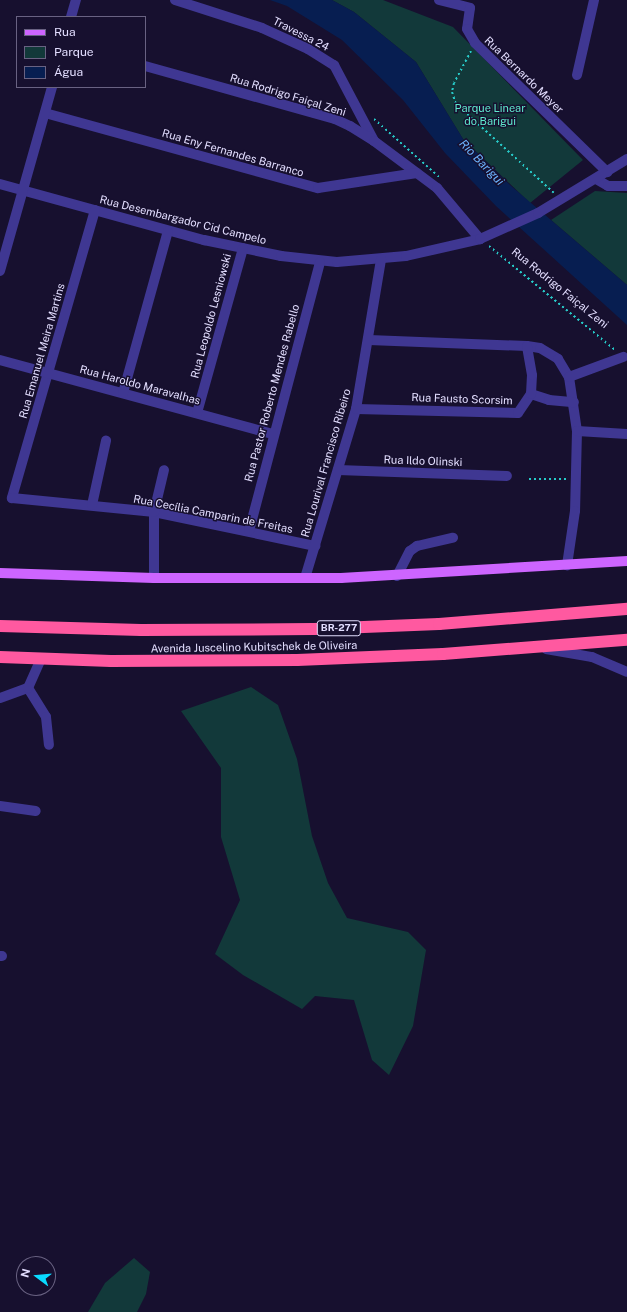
<!DOCTYPE html>
<meta charset="utf-8">
<style>
body{margin:0}
#map{position:relative;width:627px;height:1312px;overflow:hidden;background:#17102f;font-family:"Public Sans",sans-serif}
div>[style]{position:absolute}
.green>*{inset:0;background:#12393a}
.water>*{inset:0;background:#071e51}
.path>*{height:2px;margin-top:-1px;transform-origin:0;background:repeating-linear-gradient(90deg,#27cac8 0 2px,transparent 0 5px)}
.minor>*{height:10px;margin:-5px;padding:0 5px;transform-origin:5px;border-radius:5px;background:#3f3792}
.major>*{height:10px;margin:-5px;padding:0 5px;transform-origin:5px;border-radius:5px;background:#cd65ff}
.highway>*{height:12px;margin:-6px;padding:0 6px;transform-origin:6px;border-radius:6px;background:#ff59a0}
span{translate:-50% -50%;white-space:nowrap;text-align:center;line-height:1.15;-webkit-text-stroke:3px #17102f;paint-order:stroke}
.shield-label span{padding:1px 3px;background:#17102f;border:1px solid;border-radius:3px;-webkit-text-stroke-width:0}
.shield-label{font-size:10px;color:#e3deff;font-weight:700}
.street-label{font-size:11px;color:#e3deff}
.park-label{font-size:11px;color:#5feace}
.water-label{font-size:12px;color:#6cb4ff;font-style:italic}
.legend{position:absolute;left:16px;top:16px;width:130px;height:72px;box-sizing:border-box;background:#17102f;border:1px solid #696282;margin:0;padding:5px 7px;list-style:none;font-size:12px;color:#e3deff}
.legend li{display:flex;align-items:center;gap:8px;height:20px}
.legend b{width:20px;border:1px solid #696282}
.north{position:absolute;left:16px;top:1256px;width:40px;height:40px;box-sizing:border-box;background:#17102f;border:1px solid #696282;border-radius:50%;rotate:286deg;font-size:11px;font-weight:700;line-height:16px;text-align:center;color:#e3deff}
.north::after{content:'';display:block;margin:auto;width:14px;height:18px;background:#0adaff;clip-path:polygon(50% 0,100% 100%,50% 72%,0 100%)}
</style>
<div id="map">
<div class="green">
<div style="clip-path:polygon(332px 0,383px 0,453px 27px,583px 160px,530px 203px,463px 139px,416px 62px,354px 12px)"></div>
<div style="clip-path:polygon(595px 191px,627px 193px,627px 285px,551px 220px)"></div>
<div style="clip-path:polygon(251px 687px,278px 705px,297px 759px,312px 836px,328px 883px,347px 918px,408px 932px,426px 950px,413px 1026px,389px 1075px,372px 1060px,354px 1000px,315px 996px,302px 1009px,243px 975px,215px 954px,240px 900px,221px 837px,221px 768px,181px 711px)"></div>
<div style="clip-path:polygon(134px 1258px,150px 1272px,146px 1294px,137px 1312px,88px 1312px,105px 1283px)"></div>
</div>
<div class="water">
<div style="clip-path:polygon(270px 0,332px 0,354px 12px,416px 62px,463px 139px,510px 185px,627px 285px,627px 325px,496px 206px,445px 153px,403px 100px,342px 40px,287px 6px)"></div>
</div>
<div class="path">
<div style="left:471px;top:51px;width:36px;rotate:118deg"></div>
<div style="left:454px;top:83px;width:9px;rotate:103deg"></div>
<div style="left:452px;top:92px;width:13px;rotate:72deg"></div>
<div style="left:456px;top:104px;width:132px;rotate:42.2deg"></div>
<div style="left:374px;top:119px;width:87px;rotate:41.7deg"></div>
<div style="left:489px;top:246px;width:163px;rotate:39.5deg"></div>
<div style="left:529px;top:479px;width:38px"></div>
</div>
<div class="minor">
<div style="left:175px;top:0;width:91px;rotate:17.8deg"></div>
<div style="left:262px;top:28px;width:51px;rotate:24.5deg"></div>
<div style="left:308px;top:49px;width:31px;rotate:32deg"></div>
<div style="left:334px;top:65px;width:86px;rotate:62.2deg"></div>
<div style="left:439px;top:0;width:32px;rotate:14deg"></div>
<div style="left:470px;top:8px;width:21px;rotate:98deg"></div>
<div style="left:467px;top:29px;width:16px;rotate:60deg"></div>
<div style="left:475px;top:43px;width:185px;rotate:44.3deg"></div>
<div style="left:71px;top:17px;width:18px;rotate:-74deg"></div>
<div style="left:145px;top:66px;width:197px;rotate:15.6deg"></div>
<div style="left:335px;top:119px;width:17px;rotate:25deg"></div>
<div style="left:350px;top:126px;width:28px;rotate:32deg"></div>
<div style="left:374px;top:141px;width:79px;rotate:36.7deg"></div>
<div style="left:437px;top:188px;width:67px;rotate:49.9deg"></div>
<div style="left:577px;top:75px;width:77px;rotate:-77.2deg"></div>
<div style="left:45px;top:113px;width:283px;rotate:15.4deg"></div>
<div style="left:318px;top:188px;width:100px;rotate:-8.6deg"></div>
<div style="left:596px;top:179px;width:14px;rotate:30deg"></div>
<div style="left:608px;top:186px;width:19px"></div>
<div style="left:0;top:184px;width:212px;rotate:15.4deg"></div>
<div style="left:204px;top:240px;width:79px;rotate:11.7deg"></div>
<div style="left:281px;top:256px;width:56px;rotate:6.1deg"></div>
<div style="left:337px;top:262px;width:69px;rotate:-5deg"></div>
<div style="left:406px;top:256px;width:76px;rotate:-12.9deg"></div>
<div style="left:480px;top:239px;width:64px;rotate:-24.1deg"></div>
<div style="left:538px;top:213px;width:104px;rotate:-31.2deg"></div>
<div style="left:95px;top:210px;width:300px;rotate:106.1deg"></div>
<div style="left:12px;top:498px;width:143px;rotate:5.6deg"></div>
<div style="left:154px;top:512px;width:165px;rotate:11.9deg"></div>
<div style="left:0;top:271px;width:191px;rotate:-74.2deg"></div>
<div style="left:369px;top:340px;width:158px;rotate:2.2deg"></div>
<div style="left:527px;top:346px;width:13px;rotate:9deg"></div>
<div style="left:540px;top:348px;width:21px;rotate:31deg"></div>
<div style="left:558px;top:359px;width:21px;rotate:59deg"></div>
<div style="left:569px;top:377px;width:55px;rotate:81.6deg"></div>
<div style="left:577px;top:431px;width:80px;rotate:91.4deg"></div>
<div style="left:575px;top:511px;width:55px;rotate:98.4deg"></div>
<div style="left:0;top:360px;width:283px;rotate:15.2deg"></div>
<div style="left:569px;top:377px;width:58px;rotate:-20.3deg"></div>
<div style="left:123px;top:393px;width:168px;rotate:-74.5deg"></div>
<div style="left:531px;top:394px;width:19px;rotate:18deg"></div>
<div style="left:549px;top:400px;width:25px;rotate:5deg"></div>
<div style="left:356px;top:409px;width:162px;rotate:1.4deg"></div>
<div style="left:518px;top:413px;width:23px;rotate:-56deg"></div>
<div style="left:531px;top:394px;width:19px;rotate:-87deg"></div>
<div style="left:532px;top:375px;width:29px;rotate:-100deg"></div>
<div style="left:197px;top:413px;width:171px;rotate:-74.4deg"></div>
<div style="left:577px;top:431px;width:50px;rotate:3.4deg"></div>
<div style="left:338px;top:470px;width:169px;rotate:2deg"></div>
<div style="left:92px;top:505px;width:66px;rotate:-77.7deg"></div>
<div style="left:249px;top:531px;width:278px;rotate:-75.2deg"></div>
<div style="left:397px;top:576px;width:28px;rotate:-63deg"></div>
<div style="left:410px;top:551px;width:9px;rotate:-36deg"></div>
<div style="left:417px;top:546px;width:37px;rotate:-13deg"></div>
<div style="left:154px;top:578px;width:66px;rotate:-90deg"></div>
<div style="left:154px;top:512px;width:43px;rotate:-76.6deg"></div>
<div style="left:305px;top:578px;width:177px;rotate:-73.2deg"></div>
<div style="left:356px;top:409px;width:152px;rotate:-80.5deg"></div>
<div style="left:546px;top:649px;width:47px;rotate:9.9deg"></div>
<div style="left:592px;top:657px;width:38px;rotate:23deg"></div>
<div style="left:28px;top:688px;width:34px;rotate:58deg"></div>
<div style="left:46px;top:717px;width:28px;rotate:84deg"></div>
<div style="left:0;top:698px;width:30px;rotate:-20deg"></div>
<div style="left:28px;top:688px;width:32px;rotate:-66deg"></div>
<div style="left:0;top:806px;width:36px;rotate:8deg"></div>
<div style="left:0;top:956px;width:2px"></div>
</div>
<div class="major">
<div style="left:0;top:573px;width:154px;rotate:1.9deg"></div>
<div style="left:154px;top:578px;width:187px"></div>
<div style="left:341px;top:578px;width:287px;rotate:-3.4deg"></div>
</div>
<div class="highway">
<div style="left:0;top:626px;width:141px;rotate:1.6deg"></div>
<div style="left:141px;top:630px;width:173px;rotate:-0.3deg"></div>
<div style="left:314px;top:629px;width:125px;rotate:-2.3deg"></div>
<div style="left:439px;top:624px;width:189px;rotate:-4.6deg"></div>
<div style="left:0;top:657px;width:111px;rotate:2.1deg"></div>
<div style="left:111px;top:661px;width:186px;rotate:-0.3deg"></div>
<div style="left:297px;top:660px;width:146px;rotate:-2.4deg"></div>
<div style="left:443px;top:654px;width:185px;rotate:-4.4deg"></div>
</div>
<div class="shield-label">
<span style="left:339px;top:628px">BR-277</span>
</div>
<div class="street-label">
<span style="left:301px;top:34px;rotate:27deg">Travessa 24</span>
<span style="left:524px;top:75px;rotate:44deg">Rua Bernardo Meyer</span>
<span style="left:288px;top:95px;rotate:17deg">Rua Rodrigo Faiçal Zeni</span>
<span style="left:233px;top:153px;rotate:16deg">Rua Eny Fernandes Barranco</span>
<span style="left:183px;top:220px;rotate:14deg">Rua Desembargador Cid Campelo</span>
<span style="left:560px;top:288px;rotate:39deg">Rua Rodrigo Faiçal Zeni</span>
<span style="left:211px;top:316px;rotate:-75deg">Rua Leopoldo Lesniowski</span>
<span style="left:42px;top:351px;rotate:-74deg">Rua Emanuel Meira Martins</span>
<span style="left:140px;top:385px;rotate:15deg">Rua Haroldo Maravalhas</span>
<span style="left:272px;top:393px;rotate:-75deg">Rua Pastor Roberto Mendes Rabello</span>
<span style="left:462px;top:399px;rotate:2deg">Rua Fausto Scorsim</span>
<span style="left:423px;top:461px;rotate:2deg">Rua Ildo Olinski</span>
<span style="left:326px;top:463px;rotate:-74deg">Rua Lourival Francisco Ribeiro</span>
<span style="left:213px;top:514px;rotate:11deg">Rua Cecília Camparin de Freitas</span>
<span style="left:254px;top:647px;rotate:-1deg">Avenida Juscelino Kubitschek de Oliveira</span>
</div>
<div class="park-label">
<span style="left:490px;top:115px">Parque Linear<br>do Barigui</span>
</div>
<div class="water-label">
<span style="left:481px;top:163px;rotate:46deg">Rio Barigui</span>
</div>
<ul class="legend">
<li><b style="height:5px;background:#cd65ff"></b>Rua</li>
<li><b style="height:11px;background:#12393a"></b>Parque</li>
<li><b style="height:11px;background:#071e51"></b>Água</li>
</ul>
<div class="north">N</div>
</div>
